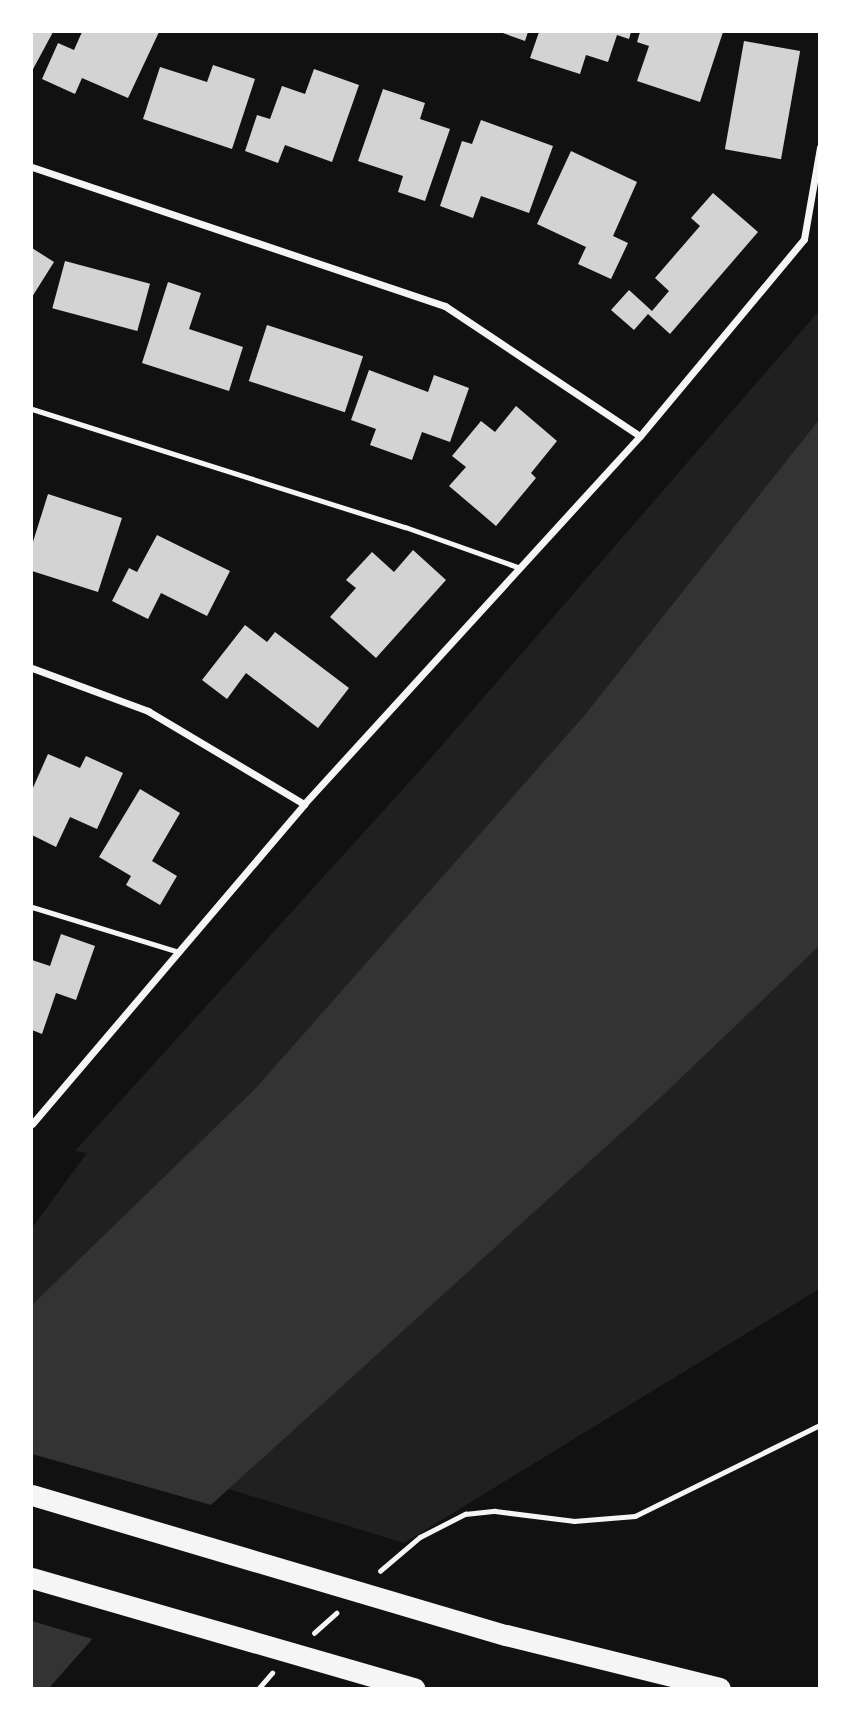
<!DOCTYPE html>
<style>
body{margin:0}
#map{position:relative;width:851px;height:1720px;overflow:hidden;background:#111;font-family:Inter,sans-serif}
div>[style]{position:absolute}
.green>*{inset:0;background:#202020}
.water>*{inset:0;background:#333}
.pier>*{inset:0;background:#111}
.building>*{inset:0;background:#d3d3d3;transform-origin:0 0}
.path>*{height:4.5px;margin:-2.25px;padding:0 2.25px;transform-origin:2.25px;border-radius:2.25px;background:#f5f5f5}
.service>*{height:5px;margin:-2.5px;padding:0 2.5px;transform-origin:2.5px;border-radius:2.5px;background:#f5f5f5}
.minor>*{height:7px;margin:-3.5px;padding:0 3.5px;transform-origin:3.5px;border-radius:3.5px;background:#f5f5f5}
.motorway>*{height:21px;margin:-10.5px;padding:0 10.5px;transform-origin:10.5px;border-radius:10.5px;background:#f5f5f5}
span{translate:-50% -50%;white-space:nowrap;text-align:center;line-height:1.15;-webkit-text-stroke:6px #fff;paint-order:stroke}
.frame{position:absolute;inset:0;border:33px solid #fff;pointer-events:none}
</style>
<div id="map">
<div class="green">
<div style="clip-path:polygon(819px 311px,819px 1289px,404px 1543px,115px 1454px,32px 1433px,32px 1228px,87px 1153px,75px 1151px,424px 766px)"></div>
</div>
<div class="water">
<div style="clip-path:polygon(819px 420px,819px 946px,663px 1095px,212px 1504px,49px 1688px,32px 1688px,32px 1305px,256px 1088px,584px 716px)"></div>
</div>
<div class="pier">
<div style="clip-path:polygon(32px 1454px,215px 1506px,96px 1640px,32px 1621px)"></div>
</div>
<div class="building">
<div style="clip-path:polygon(32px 32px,53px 32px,32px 71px)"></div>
<div style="clip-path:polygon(82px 32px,159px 32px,128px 98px,82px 78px,75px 94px,42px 79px,58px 43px,74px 50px)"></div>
<div style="clip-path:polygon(500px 32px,528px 32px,525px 41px)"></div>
<div style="clip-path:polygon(539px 32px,631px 32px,629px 39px,617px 35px,608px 62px,586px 55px,580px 74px,530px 58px)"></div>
<div style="clip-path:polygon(640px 32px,723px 32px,700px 102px,637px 81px,649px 46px,637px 42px)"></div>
<div style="left:744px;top:41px;width:57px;height:110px;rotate:10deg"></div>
<div style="clip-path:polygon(213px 65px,255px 79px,232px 149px,143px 119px,160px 67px,207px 82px)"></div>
<div style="clip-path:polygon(314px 69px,359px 85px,332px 162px,285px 145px,278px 163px,245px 151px,257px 115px,270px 119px,282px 86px,305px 94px)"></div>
<div style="clip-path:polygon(383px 89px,425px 103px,420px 119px,450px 129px,425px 201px,398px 192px,403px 176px,358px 161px)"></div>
<div style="clip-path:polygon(481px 120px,553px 146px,529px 213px,481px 196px,473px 218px,440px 206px,462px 141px,472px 144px)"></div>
<div style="clip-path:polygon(571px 151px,637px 182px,613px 236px,628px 243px,611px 279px,578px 264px,586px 247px,537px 224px)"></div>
<div style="clip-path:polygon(713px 193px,758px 232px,670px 334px,648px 314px,634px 330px,611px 310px,629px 290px,652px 311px,669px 291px,655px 278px,700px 226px,691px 218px)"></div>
<div style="clip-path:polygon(32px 248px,54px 262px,32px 297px)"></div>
<div style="left:65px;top:261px;width:88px;height:49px;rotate:15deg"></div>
<div style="clip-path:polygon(168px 282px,201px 293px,189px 329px,243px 347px,229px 391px,142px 363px)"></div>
<div style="left:267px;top:325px;width:101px;height:59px;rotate:18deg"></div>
<div style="clip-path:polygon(369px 370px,428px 392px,434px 375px,469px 388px,450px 442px,422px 432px,412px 460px,370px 445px,376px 429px,351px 420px)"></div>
<div style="clip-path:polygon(516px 406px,557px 441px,531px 473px,536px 478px,496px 526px,449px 486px,466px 467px,452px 456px,481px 421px,495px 432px)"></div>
<div style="clip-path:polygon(48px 494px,122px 518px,98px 592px,32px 571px,32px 545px)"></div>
<div style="clip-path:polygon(157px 535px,230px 571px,207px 616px,161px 593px,148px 619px,112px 601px,129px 568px,137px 572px)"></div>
<div style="clip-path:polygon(413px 550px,446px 580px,376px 658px,330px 617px,356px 588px,346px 580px,372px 552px,394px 572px)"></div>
<div style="clip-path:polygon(245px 625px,267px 642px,275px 632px,349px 688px,318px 728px,246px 673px,227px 699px,202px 680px)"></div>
<div style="clip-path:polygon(48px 754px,80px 768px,86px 756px,123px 773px,97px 829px,70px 817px,56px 847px,32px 835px,32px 790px)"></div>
<div style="clip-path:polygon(140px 789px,180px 813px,152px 861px,177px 876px,160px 905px,126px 885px,131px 876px,99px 857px)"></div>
<div style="clip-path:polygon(61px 934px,95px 946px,76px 1000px,56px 993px,42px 1034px,32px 1030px,32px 960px,50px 966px)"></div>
</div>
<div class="path">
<div style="left:380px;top:1571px;width:52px;rotate:-40.4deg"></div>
<div style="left:420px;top:1537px;width:51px;rotate:-27.1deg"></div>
<div style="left:465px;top:1514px;width:30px;rotate:-6deg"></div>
<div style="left:495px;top:1511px;width:80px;rotate:7.2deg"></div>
<div style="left:574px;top:1521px;width:61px;rotate:-4.7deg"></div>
<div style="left:635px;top:1516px;width:206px;rotate:-26.2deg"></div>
<div style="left:314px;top:1633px;width:30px;rotate:-42deg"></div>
<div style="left:259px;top:1688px;width:20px;rotate:-49deg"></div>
</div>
<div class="service">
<div style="left:32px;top:409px;width:391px;rotate:17.6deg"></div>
<div style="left:405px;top:527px;width:122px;rotate:19.6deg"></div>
<div style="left:32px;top:907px;width:154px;rotate:17deg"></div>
</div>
<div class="minor">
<div style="left:32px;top:167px;width:436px;rotate:18.6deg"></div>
<div style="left:445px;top:306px;width:234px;rotate:33.7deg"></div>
<div style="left:32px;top:668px;width:124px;rotate:20.3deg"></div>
<div style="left:148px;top:711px;width:182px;rotate:30.8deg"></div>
<div style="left:32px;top:1124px;width:420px;rotate:-49.6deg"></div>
<div style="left:304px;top:804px;width:498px;rotate:-47.6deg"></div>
<div style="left:640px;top:436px;width:256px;rotate:-50.2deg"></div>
<div style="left:804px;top:239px;width:93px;rotate:-80.1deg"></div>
</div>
<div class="motorway">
<div style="left:32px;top:1495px;width:494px;rotate:16.5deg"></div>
<div style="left:506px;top:1635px;width:220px;rotate:13.9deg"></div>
<div style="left:32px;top:1578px;width:398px;rotate:16.1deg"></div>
</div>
<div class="frame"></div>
</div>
